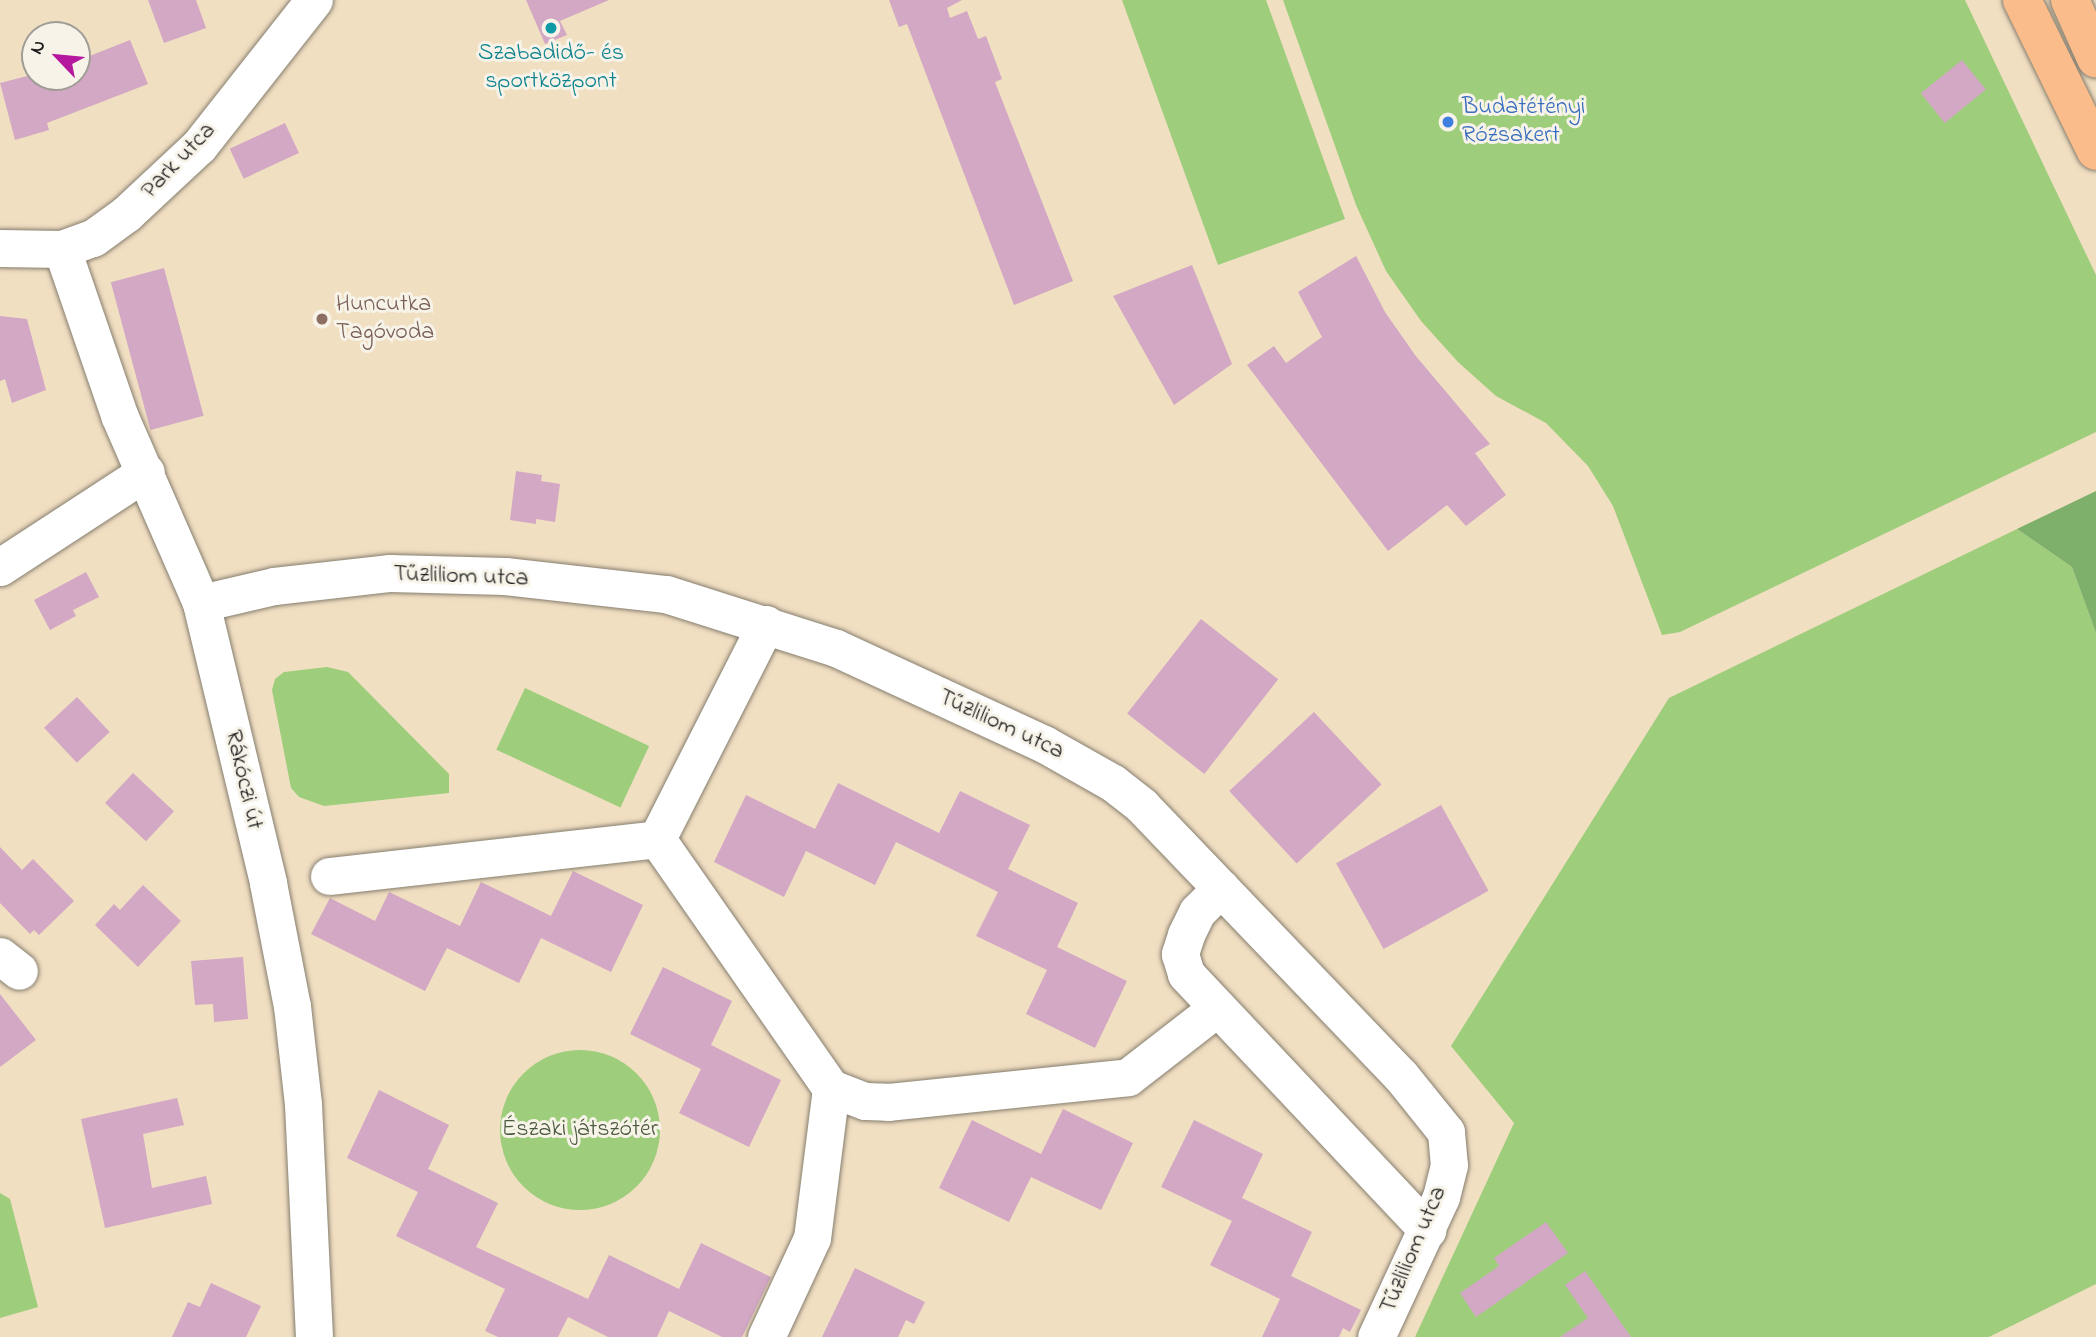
<!DOCTYPE html>
<meta charset="utf-8">
<style>
body{margin:0}
#map{position:relative;width:2096px;height:1337px;overflow:hidden;background:#f1dfc2;font-family:"Indie Flower",sans-serif}
div>[style]{position:absolute}
.green>*{inset:0;background:#9ecd7c;transform-origin:0 0}
.round{border-radius:50%}
.forest>*{inset:0;background:#7eb06c}
.building>*{inset:0;background:#d2a8c4;transform-origin:0 0}
.roads{filter:drop-shadow(0 0 2px #867e6f) drop-shadow(0 0 2px #867e6f)}
.minor>*{height:37px;margin:-18.5px;padding:0 18.5px;transform-origin:18.5px;border-radius:18.5px;background:#fff}
.major>*{height:38px;margin:-19px;padding:0 19px;transform-origin:19px;border-radius:19px;background:#f9bc8a}
.dots>*{width:19px;height:19px;translate:-50% -50%;box-sizing:border-box;border:4px solid #f7f3e8;border-radius:50%}
span{translate:-50% -50%;white-space:nowrap;text-align:center;line-height:1.15;-webkit-text-stroke:6px #f7f3e8;paint-order:stroke}
.culture-label{font-size:24px;color:#0d838f}
.shop-label{font-size:24px;color:#366cbe}
.left{translate:0 -50%;text-align:left}
.street-label{font-size:24px;color:#1c1c1c}
.education-label{font-size:24px;color:#785e54}
.park-label{font-size:24px;color:#4a5a3e}
.north{position:absolute;left:21px;top:21px;width:70px;height:70px;box-sizing:border-box;background:#f7f3e8;border:2px solid #9f9d96;border-radius:50%;rotate:296deg;font-size:19px;font-weight:700;line-height:28px;text-align:center;color:#1c1c1c}
.north::after{content:'';display:block;margin:auto;width:24px;height:32px;background:#b5179e;clip-path:polygon(50% 0,100% 100%,50% 72%,0 100%)}
</style>
<div id="map">
<div class="green">
<div style="clip-path:polygon(1122px 0,1266px 0,1345px 219px,1218px 265px)"></div>
<div style="clip-path:polygon(1283px 0,1965px 0,2096px 275px,2096px 432px,1680px 632px,1662px 635px,1613px 506px,1588px 466px,1546px 423px,1496px 396px,1458px 362px,1421px 321px,1386px 271px,1356px 205px)"></div>
<div style="clip-path:polygon(2017px 529px,2072px 567px,2096px 633px,2096px 1284px,1989px 1337px,1415px 1337px,1514px 1123px,1451px 1046px,1669px 698px)"></div>
<div style="clip-path:polygon(327px 667px,348px 672px,449px 774px,449px 793px,324px 806px,299px 797px,291px 788px,272px 690px,275px 679px,284px 672px)"></div>
<div style="left:525px;top:688px;width:137px;height:68px;rotate:25deg"></div>
<div class="round" style="left:500px;top:1050px;width:160px;height:160px"></div>
<div style="clip-path:polygon(0 1193px,10px 1199px,38px 1307px,0 1318px)"></div>
</div>
<div class="forest">
<div style="clip-path:polygon(2096px 491px,2096px 633px,2072px 567px,2017px 529px)"></div>
</div>
<div class="building">
<div style="clip-path:polygon(148px 0,196px 0,206px 28px,164px 43px)"></div>
<div style="clip-path:polygon(526px 0,609px 0,560px 21px,567px 35px,545px 44px)"></div>
<div style="clip-path:polygon(889px 0,962px 0,947px 8px,950px 18px,967px 11px,978px 39px,986px 36px,1002px 79px,995px 82px,1073px 281px,1014px 305px,907px 24px,899px 27px)"></div>
<div style="clip-path:polygon(130px 40px,148px 84px,47px 123px,49px 130px,15px 140px,0 83px,35px 74px,35px 77px,77px 77px,77px 61px)"></div>
<div style="left:1962px;top:60px;width:38px;height:53px;rotate:51deg"></div>
<div style="left:285px;top:123px;width:33px;height:61px;rotate:65deg"></div>
<div style="clip-path:polygon(1356px 256px,1385px 312px,1415px 355px,1490px 444px,1475px 453px,1506px 495px,1466px 526px,1447px 505px,1388px 551px,1247px 365px,1274px 346px,1286px 363px,1322px 337px,1298px 292px)"></div>
<div style="clip-path:polygon(1192px 265px,1232px 364px,1174px 405px,1113px 296px)"></div>
<div style="left:164px;top:268px;width:153px;height:55px;rotate:75deg"></div>
<div style="clip-path:polygon(0 316px,27px 319px,46px 390px,12px 403px,5px 379px,0 381px)"></div>
<div style="clip-path:polygon(516px 471px,542px 475px,541px 481px,560px 484px,555px 522px,536px 519px,536px 524px,510px 520px)"></div>
<div style="clip-path:polygon(86px 572px,99px 597px,73px 610px,76px 616px,50px 630px,34px 600px)"></div>
<div style="left:1201px;top:619px;width:98px;height:120px;rotate:38deg"></div>
<div style="left:77px;top:697px;width:48px;height:45px;rotate:47deg"></div>
<div style="left:1314px;top:712px;width:99px;height:116px;rotate:47deg"></div>
<div style="left:133px;top:773px;width:56px;height:41px;rotate:43deg"></div>
<div style="clip-path:polygon(838px 783px,939px 833px,960px 791px,1030px 825px,1008px 869px,1078px 903px,1057px 947px,1127px 981px,1095px 1048px,1026px 1014px,1047px 970px,976px 936px,998px 892px,978px 882px,896px 842px,875px 885px,806px 851px,784px 897px,714px 862px,746px 795px,815px 829px)"></div>
<div style="left:1441px;top:805px;width:98px;height:120px;rotate:61deg"></div>
<div style="clip-path:polygon(0 847px,22px 870px,33px 859px,74px 901px,39px 935px,34px 930px,30px 934px,0 903px)"></div>
<div style="clip-path:polygon(573px 871px,643px 905px,611px 972px,541px 938px,519px 983px,447px 948px,425px 991px,311px 934px,330px 898px,375px 921px,389px 892px,460px 926px,481px 882px,551px 916px)"></div>
<div style="clip-path:polygon(143px 885px,181px 921px,138px 967px,95px 925px,114px 904px,120px 910px)"></div>
<div style="clip-path:polygon(243px 957px,248px 1019px,214px 1022px,213px 1004px,195px 1005px,191px 961px)"></div>
<div style="clip-path:polygon(663px 967px,732px 1001px,711px 1045px,781px 1080px,749px 1147px,679px 1113px,701px 1069px,630px 1034px)"></div>
<div style="clip-path:polygon(0 994px,36px 1040px,0 1067px)"></div>
<div style="clip-path:polygon(379px 1090px,449px 1125px,428px 1169px,498px 1203px,476px 1247px,588px 1299px,609px 1255px,679px 1289px,701px 1243px,771px 1277px,742px 1337px,722px 1337px,669px 1311px,657px 1337px,608px 1337px,568px 1317px,558px 1337px,498px 1337px,485px 1331px,505px 1289px,396px 1236px,418px 1192px,347px 1158px)"></div>
<div style="clip-path:polygon(177px 1098px,184px 1125px,143px 1134px,152px 1188px,206px 1176px,212px 1204px,105px 1228px,81px 1119px)"></div>
<div style="clip-path:polygon(1063px 1109px,1133px 1143px,1101px 1210px,1031px 1177px,1009px 1222px,939px 1188px,972px 1120px,1041px 1154px)"></div>
<div style="clip-path:polygon(1194px 1120px,1263px 1154px,1242px 1198px,1312px 1232px,1291px 1276px,1361px 1310px,1350px 1332px,1343px 1328px,1339px 1337px,1262px 1337px,1280px 1299px,1210px 1265px,1232px 1221px,1161px 1187px)"></div>
<div style="clip-path:polygon(1546px 1222px,1568px 1253px,1476px 1317px,1460px 1293px,1499px 1266px,1494px 1258px)"></div>
<div style="clip-path:polygon(855px 1268px,925px 1302px,914px 1324px,906px 1320px,898px 1337px,822px 1337px)"></div>
<div style="clip-path:polygon(1585px 1271px,1631px 1337px,1560px 1337px,1588px 1318px,1565px 1285px)"></div>
<div style="clip-path:polygon(211px 1283px,261px 1306px,246px 1337px,172px 1337px,188px 1302px,200px 1307px)"></div>
</div>
<div class="roads">
<div class="minor">
<div style="left:0;top:248px;width:62px;rotate:0.9deg"></div>
<div style="left:62px;top:249px;width:33px;rotate:-20deg"></div>
<div style="left:93px;top:238px;width:41px;rotate:-36deg"></div>
<div style="left:126px;top:214px;width:100px;rotate:-43deg"></div>
<div style="left:199px;top:146px;width:186px;rotate:-51.8deg"></div>
<div style="left:62px;top:249px;width:176px;rotate:71deg"></div>
<div style="left:119px;top:415px;width:205px;rotate:66.4deg"></div>
<div style="left:201px;top:603px;width:288px;rotate:76.5deg"></div>
<div style="left:268px;top:883px;width:125px;rotate:79deg"></div>
<div style="left:292px;top:1006px;width:99px;rotate:83.6deg"></div>
<div style="left:303px;top:1104px;width:233px;rotate:87.3deg"></div>
<div style="left:0;top:567px;width:174px;rotate:-33.1deg"></div>
<div style="left:201px;top:603px;width:75px;rotate:-13.1deg"></div>
<div style="left:274px;top:586px;width:117px;rotate:-6.4deg"></div>
<div style="left:390px;top:573px;width:115px;rotate:1.5deg"></div>
<div style="left:505px;top:576px;width:162px;rotate:6.4deg"></div>
<div style="left:666px;top:594px;width:178px;rotate:17.6deg"></div>
<div style="left:836px;top:648px;width:229px;rotate:24.8deg"></div>
<div style="left:1044px;top:744px;width:79px;rotate:29.5deg"></div>
<div style="left:1113px;top:783px;width:37px;rotate:38deg"></div>
<div style="left:1142px;top:806px;width:374px;rotate:46.2deg"></div>
<div style="left:1401px;top:1076px;width:72px;rotate:51.2deg"></div>
<div style="left:1446px;top:1132px;width:33px;rotate:85deg"></div>
<div style="left:1449px;top:1165px;width:33px;rotate:104deg"></div>
<div style="left:1441px;top:1197px;width:154px;rotate:114.9deg"></div>
<div style="left:766px;top:624px;width:241px;rotate:116.9deg"></div>
<div style="left:657px;top:839px;width:304px;rotate:55.1deg"></div>
<div style="left:831px;top:1088px;width:151px;rotate:97.2deg"></div>
<div style="left:812px;top:1238px;width:109px;rotate:114.9deg"></div>
<div style="left:329px;top:876px;width:330px;rotate:-6.4deg"></div>
<div style="left:1221px;top:888px;width:34px;rotate:135deg"></div>
<div style="left:1197px;top:912px;width:25px;rotate:116deg"></div>
<div style="left:1186px;top:935px;width:20px;rotate:108deg"></div>
<div style="left:1180px;top:954px;width:21px;rotate:73deg"></div>
<div style="left:1186px;top:974px;width:352px;rotate:46.7deg"></div>
<div style="left:0;top:956px;width:24px;rotate:38deg"></div>
<div style="left:831px;top:1088px;width:36px;rotate:21deg"></div>
<div style="left:865px;top:1101px;width:23px;rotate:2deg"></div>
<div style="left:888px;top:1102px;width:241px;rotate:-5.9deg"></div>
<div style="left:1128px;top:1077px;width:113px;rotate:-37.8deg"></div>
</div>
<div class="major">
<div style="left:2022px;top:0;width:168px;rotate:63.9deg"></div>
<div style="left:2070px;top:0;width:64px;rotate:65.9deg"></div>
</div>
</div>
<div class="dots">
<div style="left:551px;top:28px;background:#0f9aa8"></div>
<div style="left:1448px;top:122px;background:#3f7fe0"></div>
<div style="left:322px;top:319px;background:#8d6e63"></div>
</div>
<div class="culture-label">
<span style="left:551px;top:68px">Szabadidő- és<br>sportközpont</span>
</div>
<div class="shop-label">
<span class="left" style="left:1462px;top:122px">Budatétényi<br>Rózsakert</span>
</div>
<div class="street-label">
<span style="left:179px;top:161px;rotate:-46deg">Park utca</span>
<span style="left:461px;top:577px;rotate:2deg">Tűzliliom utca</span>
<span style="left:1001px;top:725px;rotate:25deg">Tűzliliom utca</span>
<span style="left:243px;top:780px;rotate:77deg">Rákóczi út</span>
<span style="left:1414px;top:1250px;rotate:-67deg">Tűzliliom utca</span>
</div>
<div class="education-label">
<span class="left" style="left:336px;top:319px">Huncutka<br>Tagóvoda</span>
</div>
<div class="park-label">
<span style="left:580px;top:1130px">Északi játszótér</span>
</div>
<div class="north">N</div>
</div>
